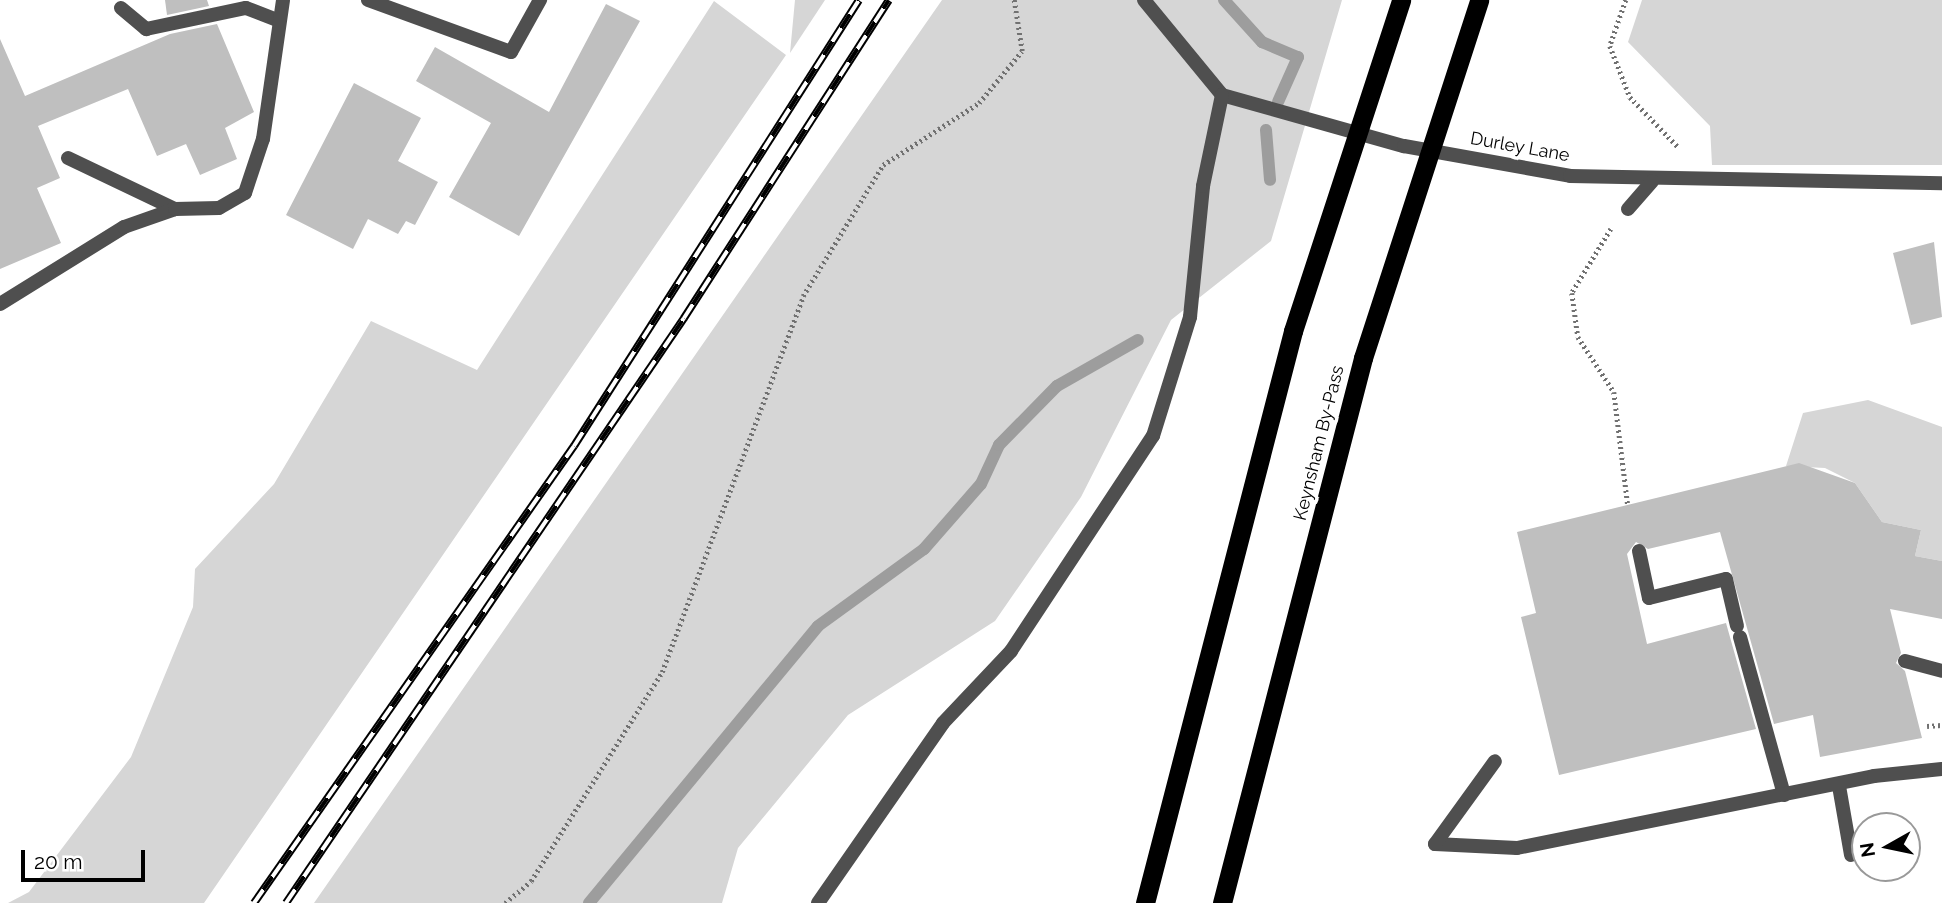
<!DOCTYPE html>
<style>
body{margin:0}
#map{position:relative;width:1942px;height:903px;overflow:hidden;background:#fff;font-family:Raleway,sans-serif}
div>[style]{position:absolute}
.green>*{inset:0;background:#d6d6d6}
.stream>*{height:12px;margin:-6px;padding:0 6px;transform-origin:6px;border-radius:6px;background:#9d9d9d}
.building>*{inset:0;background:#bfbfbf}
.path>*{height:4.5px;margin-top:-2.25px;transform-origin:0;background:repeating-linear-gradient(90deg,#717171 0 2px,transparent 0 5.5px)}
.service>*{height:14px;margin:-7px;padding:0 7px;transform-origin:7px;border-radius:7px;background:#4f4f4f}
.trunk>*{height:19px;margin:-9.5px;padding:0 9.5px;transform-origin:9.5px;border-radius:9.5px;background:#000}
.rail>*{height:8px;margin-top:-4px;transform-origin:0;background:repeating-linear-gradient(90deg,#fff 0 16px,#000 0 32px);box-sizing:border-box;border-block:2px solid #000}
span{translate:-50% -50%;white-space:nowrap;text-align:center;line-height:1.15;-webkit-text-stroke:7px #fff;paint-order:stroke}
.street-label{font-size:18px;color:#000}
.north{position:absolute;left:1851px;top:812px;width:70px;height:70px;box-sizing:border-box;background:#fff;border:2px solid #999;border-radius:50%;rotate:261deg;font-size:19px;font-weight:700;line-height:28px;text-align:center;color:#000}
.north::after{content:'';display:block;margin:auto;width:24px;height:32px;background:#000;clip-path:polygon(50% 0,100% 100%,50% 72%,0 100%)}
.scale{position:absolute;left:21px;top:850px;width:124px;height:32px;box-sizing:border-box;border:4px solid #000;border-top:0;padding-left:9px;font-size:21px;line-height:24px;white-space:nowrap;color:#000;-webkit-text-stroke:5px #fff;paint-order:stroke}
</style>
<div id="map">
<div class="green">
<div style="clip-path:polygon(795px 0,825px 0,790px 53px)"></div>
<div style="clip-path:polygon(942px 0,1342px 0,1271px 241px,1171px 320px,1081px 497px,995px 621px,848px 715px,738px 848px,722px 903px,314px 903px)"></div>
<div style="clip-path:polygon(1642px 0,1942px 0,1942px 165px,1712px 165px,1710px 126px,1628px 42px)"></div>
<div style="clip-path:polygon(714px 1px,786px 55px,204px 903px,8px 903px,29px 892px,131px 757px,193px 607px,195px 569px,274px 484px,371px 321px,477px 370px)"></div>
<div style="clip-path:polygon(1868px 400px,1942px 427px,1942px 561px,1915px 556px,1921px 530px,1882px 522px,1855px 483px,1825px 468px,1786px 466px,1803px 413px)"></div>
</div>
<div class="stream">
<div style="left:1224px;top:0;width:57px;rotate:47.9deg"></div>
<div style="left:1262px;top:42px;width:39px;rotate:23deg"></div>
<div style="left:1298px;top:57px;width:49px;rotate:114deg"></div>
<div style="left:1266px;top:130px;width:50px;rotate:85.4deg"></div>
<div style="left:589px;top:903px;width:359px;rotate:-50.4deg"></div>
<div style="left:818px;top:626px;width:131px;rotate:-36deg"></div>
<div style="left:924px;top:549px;width:86px;rotate:-48.8deg"></div>
<div style="left:981px;top:484px;width:43px;rotate:-65.2deg"></div>
<div style="left:999px;top:445px;width:83px;rotate:-45.5deg"></div>
<div style="left:1057px;top:386px;width:93px;rotate:-29.6deg"></div>
</div>
<div class="building">
<div style="clip-path:polygon(165px 0,207px 0,209px 6px,167px 15px)"></div>
<div style="clip-path:polygon(606px 4px,640px 21px,519px 236px,449px 197px,491px 123px,416px 81px,435px 47px,549px 112px)"></div>
<div style="clip-path:polygon(217px 24px,254px 112px,225px 128px,237px 159px,200px 175px,186px 144px,157px 156px,128px 89px,38px 126px,60px 178px,37px 188px,61px 243px,0 269px,0 39px,25px 96px,170px 34px)"></div>
<div style="clip-path:polygon(354px 83px,421px 118px,398px 161px,438px 182px,415px 225px,406px 221px,398px 234px,368px 219px,353px 249px,286px 215px)"></div>
<div style="clip-path:polygon(1934px 242px,1942px 317px,1911px 325px,1893px 253px)"></div>
<div style="clip-path:polygon(1799px 463px,1855px 483px,1882px 522px,1921px 530px,1915px 556px,1942px 561px,1942px 619px,1890px 609px,1901px 653px,1896px 663px,1905px 671px,1922px 738px,1820px 757px,1813px 715px,1774px 724px,1720px 532px,1648px 549px,1636px 542px,1627px 554px,1647px 644px,1726px 623px,1756px 729px,1559px 775px,1521px 617px,1536px 613px,1517px 532px)"></div>
</div>
<div class="path">
<div style="left:1626px;top:0;width:49px;rotate:109.2deg"></div>
<div style="left:1610px;top:46px;width:55px;rotate:68.6deg"></div>
<div style="left:1630px;top:97px;width:71px;rotate:46.1deg"></div>
<div style="left:1611px;top:229px;width:75px;rotate:121.4deg"></div>
<div style="left:1572px;top:293px;width:44px;rotate:82.2deg"></div>
<div style="left:1578px;top:337px;width:66px;rotate:56.8deg"></div>
<div style="left:1614px;top:392px;width:115px;rotate:83deg"></div>
<div style="left:1927px;top:726px;width:15px;rotate:-4deg"></div>
<div style="left:505px;top:903px;width:34px;rotate:-40deg"></div>
<div style="left:531px;top:881px;width:247px;rotate:-57.9deg"></div>
<div style="left:662px;top:672px;width:402px;rotate:-69.4deg"></div>
<div style="left:803px;top:296px;width:153px;rotate:-58.6deg"></div>
<div style="left:883px;top:165px;width:114px;rotate:-32.9deg"></div>
<div style="left:979px;top:103px;width:67px;rotate:-50.4deg"></div>
<div style="left:1022px;top:51px;width:52px;rotate:-98.9deg"></div>
</div>
<div class="service">
<div style="left:368px;top:0;width:152px;rotate:20deg"></div>
<div style="left:511px;top:52px;width:60px;rotate:-60.9deg"></div>
<div style="left:1144px;top:0;width:123px;rotate:50.6deg"></div>
<div style="left:1222px;top:95px;width:189px;rotate:15.7deg"></div>
<div style="left:1404px;top:146px;width:169px;rotate:10.2deg"></div>
<div style="left:1570px;top:176px;width:372px;rotate:1.1deg"></div>
<div style="left:121px;top:8px;width:33px;rotate:40deg"></div>
<div style="left:146px;top:29px;width:102px;rotate:-11.9deg"></div>
<div style="left:246px;top:8px;width:34px;rotate:21deg"></div>
<div style="left:68px;top:158px;width:119px;rotate:25.5deg"></div>
<div style="left:1628px;top:209px;width:37px;rotate:-49deg"></div>
<div style="left:0;top:304px;width:146px;rotate:-31.8deg"></div>
<div style="left:124px;top:227px;width:54px;rotate:-19.4deg"></div>
<div style="left:175px;top:209px;width:44px;rotate:-1.3deg"></div>
<div style="left:219px;top:208px;width:30px;rotate:-30deg"></div>
<div style="left:245px;top:193px;width:57px;rotate:-71.6deg"></div>
<div style="left:263px;top:139px;width:140px;rotate:-81.8deg"></div>
<div style="left:1639px;top:551px;width:48px;rotate:78deg"></div>
<div style="left:1649px;top:598px;width:79px;rotate:-13.9deg"></div>
<div style="left:1726px;top:579px;width:48px;rotate:76.8deg"></div>
<div style="left:1740px;top:637px;width:164px;rotate:74.4deg"></div>
<div style="left:1905px;top:661px;width:38px;rotate:15deg"></div>
<div style="left:1839px;top:786px;width:70px;rotate:80.1deg"></div>
<div style="left:1435px;top:844px;width:82px;rotate:2.8deg"></div>
<div style="left:1517px;top:848px;width:364px;rotate:-11.4deg"></div>
<div style="left:1874px;top:776px;width:68px;rotate:-5.9deg"></div>
<div style="left:1435px;top:844px;width:102px;rotate:-54.1deg"></div>
<div style="left:818px;top:903px;width:219px;rotate:-55.2deg"></div>
<div style="left:943px;top:723px;width:99px;rotate:-46.6deg"></div>
<div style="left:1011px;top:651px;width:258px;rotate:-56.6deg"></div>
<div style="left:1153px;top:436px;width:125px;rotate:-72.7deg"></div>
<div style="left:1190px;top:317px;width:132px;rotate:-84.3deg"></div>
<div style="left:1203px;top:186px;width:93px;rotate:-78.2deg"></div>
</div>
<div class="trunk">
<div style="left:1145px;top:903px;width:591px;rotate:-75.49deg"></div>
<div style="left:1293px;top:331px;width:348px;rotate:-71.9deg"></div>
<div style="left:1222px;top:903px;width:563px;rotate:-75.49deg"></div>
<div style="left:1363px;top:358px;width:376px;rotate:-72deg"></div>
</div>
<div class="rail">
<div style="left:254px;top:903px;width:558px;rotate:-55deg"></div>
<div style="left:574px;top:446px;width:529px;rotate:-57.42deg"></div>
<div style="left:286px;top:903px;width:708px;rotate:-55.77deg"></div>
<div style="left:684px;top:318px;width:378px;rotate:-57.2deg"></div>
</div>
<div class="street-label">
<span style="left:1520px;top:147px;rotate:10deg">Durley Lane</span>
<span style="left:1319px;top:443px;rotate:-76deg">Keynsham By-Pass</span>
</div>
<div class="north">N</div>
<div class="scale">20 m</div>
</div>
